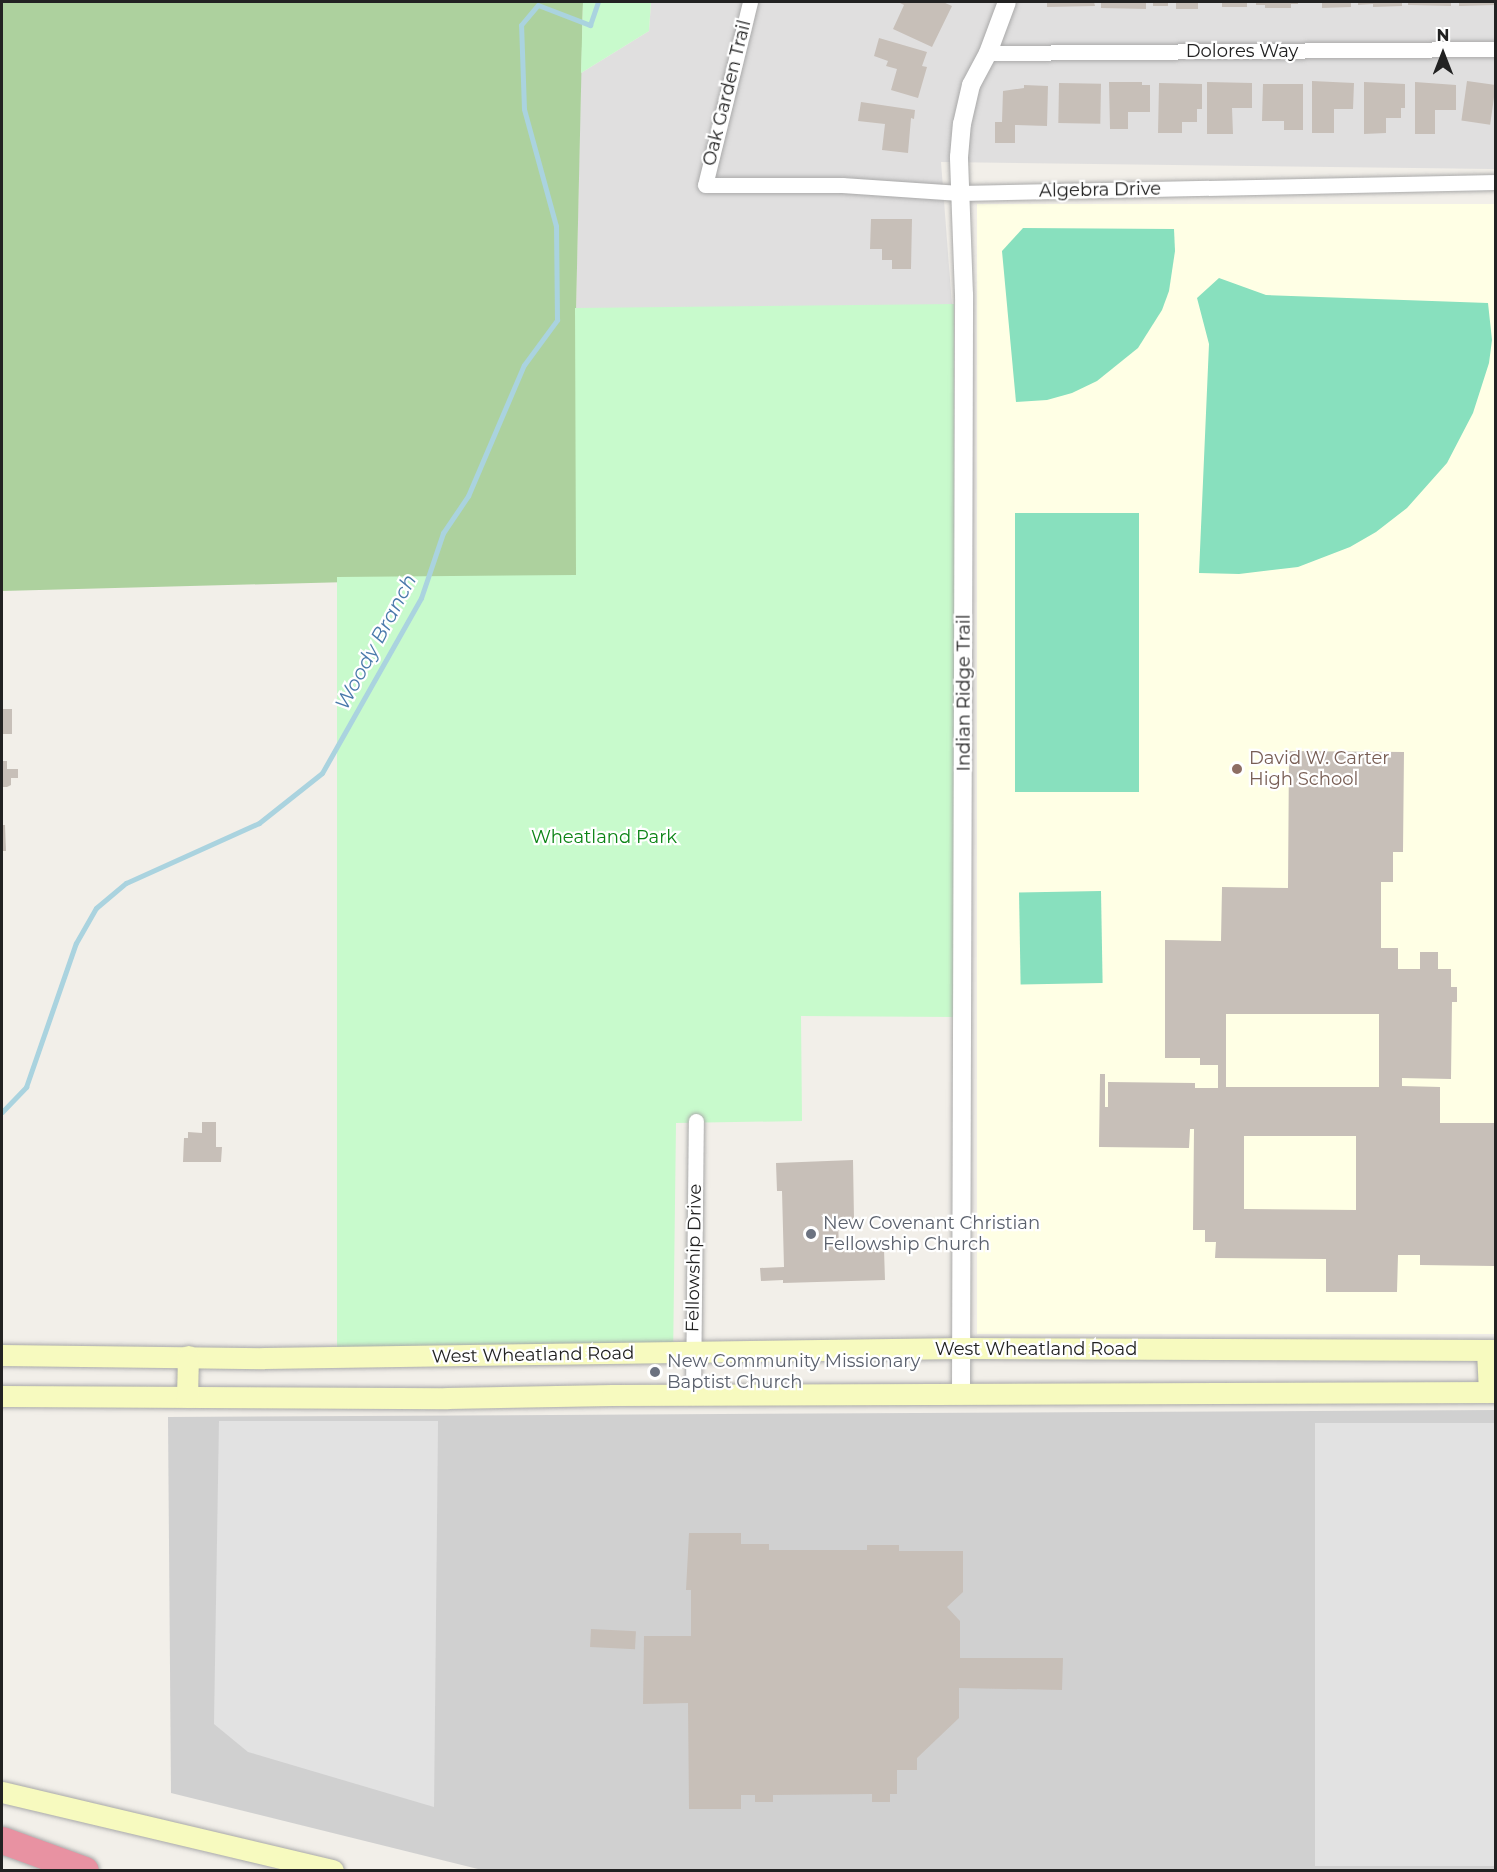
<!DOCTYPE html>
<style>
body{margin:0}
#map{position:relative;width:1497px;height:1872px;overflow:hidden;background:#f2efe9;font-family:Montserrat,sans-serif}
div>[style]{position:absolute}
.residential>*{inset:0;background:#e0dfdf}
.education>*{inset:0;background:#ffffe5;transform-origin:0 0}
.religious>*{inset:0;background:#d0d0d0}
.forest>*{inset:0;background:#add19e}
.park>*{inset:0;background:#c8facc}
.pitch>*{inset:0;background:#88e0be;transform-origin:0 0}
.parking>*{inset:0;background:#e2e2e2;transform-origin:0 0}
.stream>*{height:5px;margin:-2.5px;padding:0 2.5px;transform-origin:2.5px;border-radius:2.5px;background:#aad3df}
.building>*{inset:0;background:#c7bfb8;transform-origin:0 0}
.roads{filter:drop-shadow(0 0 2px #a9a9a9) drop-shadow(0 0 2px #a9a9a9)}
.minor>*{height:15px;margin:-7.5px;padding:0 7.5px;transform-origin:7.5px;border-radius:7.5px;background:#fff}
.tertiary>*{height:18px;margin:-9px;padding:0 9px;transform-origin:9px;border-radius:9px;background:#fff}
.secondary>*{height:21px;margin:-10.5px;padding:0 10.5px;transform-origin:10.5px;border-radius:10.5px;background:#f7fabf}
.motorway>*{height:27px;margin:-13.5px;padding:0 13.5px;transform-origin:13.5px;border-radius:13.5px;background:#e892a2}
.dots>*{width:16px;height:16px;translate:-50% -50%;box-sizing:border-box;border:3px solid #fff;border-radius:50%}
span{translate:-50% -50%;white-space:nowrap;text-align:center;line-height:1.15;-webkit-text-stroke:4.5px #fff;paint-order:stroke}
.street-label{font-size:18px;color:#222}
.education-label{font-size:18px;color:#785e54}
.left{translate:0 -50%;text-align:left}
.park-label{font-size:18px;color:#0c8416}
.worship-label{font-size:18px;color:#5b616d}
.water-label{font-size:20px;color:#4a7aab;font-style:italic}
.frame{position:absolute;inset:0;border:3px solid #222;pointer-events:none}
.north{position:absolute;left:1413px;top:24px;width:60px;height:60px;-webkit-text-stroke:4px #fff;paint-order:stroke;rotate:0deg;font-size:16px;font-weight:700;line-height:24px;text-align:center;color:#222}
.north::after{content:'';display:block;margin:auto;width:21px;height:27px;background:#222;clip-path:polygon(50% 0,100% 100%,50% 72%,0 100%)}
</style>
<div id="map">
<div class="residential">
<div style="clip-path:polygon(651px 2px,1495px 2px,1495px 169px,941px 162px,952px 305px,576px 312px,581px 73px,649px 31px)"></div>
</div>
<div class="education">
<div style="left:1495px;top:204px;width:1130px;height:518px;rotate:90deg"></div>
</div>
<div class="religious">
<div style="clip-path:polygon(1495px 1410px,1495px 1870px,482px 1870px,171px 1793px,168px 1417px)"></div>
</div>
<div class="forest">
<div style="clip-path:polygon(2px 2px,583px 2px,576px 312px,576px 576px,2px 591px)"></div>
</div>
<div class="park">
<div style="clip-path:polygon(583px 2px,651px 2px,649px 31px,581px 73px)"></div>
<div style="clip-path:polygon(954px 304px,955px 1017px,801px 1016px,802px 1121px,676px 1123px,673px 1363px,337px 1366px,337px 577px,576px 575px,575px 308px)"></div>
</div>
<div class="pitch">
<div style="clip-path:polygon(1023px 228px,1174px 229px,1175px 251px,1169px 291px,1162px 310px,1138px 348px,1097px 381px,1072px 393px,1047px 400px,1016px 402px,1002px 251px)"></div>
<div style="clip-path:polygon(1219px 278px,1266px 295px,1488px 303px,1492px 340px,1489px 363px,1473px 413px,1447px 463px,1407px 508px,1376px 532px,1350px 547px,1298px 567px,1239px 574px,1199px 573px,1209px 344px,1197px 298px)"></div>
<div style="left:1139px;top:513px;width:279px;height:124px;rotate:90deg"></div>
<div style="left:1101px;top:891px;width:92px;height:82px;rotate:89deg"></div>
</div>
<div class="parking">
<div style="clip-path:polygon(219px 1421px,438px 1421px,434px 1807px,248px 1752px,214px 1724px)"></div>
<div style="left:1315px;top:1423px;width:180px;height:443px"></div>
</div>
<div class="stream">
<div style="left:2px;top:1112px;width:35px;rotate:-46deg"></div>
<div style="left:26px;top:1087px;width:152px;rotate:-70.9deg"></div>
<div style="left:76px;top:943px;width:40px;rotate:-60.3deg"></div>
<div style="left:96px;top:908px;width:39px;rotate:-40deg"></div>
<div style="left:126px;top:883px;width:146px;rotate:-24.3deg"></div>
<div style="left:259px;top:823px;width:80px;rotate:-38.4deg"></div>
<div style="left:322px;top:773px;width:201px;rotate:-60.5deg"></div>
<div style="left:421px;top:598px;width:69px;rotate:-71.3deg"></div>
<div style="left:443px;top:533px;width:45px;rotate:-56deg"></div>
<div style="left:468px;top:496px;width:142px;rotate:-66.9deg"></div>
<div style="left:524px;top:365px;width:56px;rotate:-53.7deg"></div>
<div style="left:557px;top:320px;width:94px;rotate:-90.6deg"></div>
<div style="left:556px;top:226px;width:121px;rotate:-105.3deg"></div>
<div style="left:524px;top:109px;width:84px;rotate:-92deg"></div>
<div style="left:521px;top:25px;width:26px;rotate:-50deg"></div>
<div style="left:538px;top:5px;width:56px;rotate:21deg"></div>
<div style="left:590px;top:25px;width:24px;rotate:-71deg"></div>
</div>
<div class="building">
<div style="clip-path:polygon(898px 2px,943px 2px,952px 6px,932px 47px,893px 29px,904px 5px)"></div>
<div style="clip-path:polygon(1047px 2px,1094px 2px,1095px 6px,1047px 7px)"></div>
<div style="clip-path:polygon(1101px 2px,1146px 2px,1146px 9px,1101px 8px)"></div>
<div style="left:1153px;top:2px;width:15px;height:4px"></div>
<div style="left:1176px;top:2px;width:22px;height:7px"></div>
<div style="left:1222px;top:2px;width:25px;height:5px"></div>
<div style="clip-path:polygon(1256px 2px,1298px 2px,1298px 4px,1291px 4px,1291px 8px,1265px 8px,1265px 5px,1256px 5px)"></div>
<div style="clip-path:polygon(1322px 2px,1351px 2px,1351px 7px,1322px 8px)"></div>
<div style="clip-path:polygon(1358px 2px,1402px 2px,1402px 6px,1373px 7px,1373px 4px,1358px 5px)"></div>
<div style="clip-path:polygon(1408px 2px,1451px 2px,1451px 6px,1408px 5px)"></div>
<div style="clip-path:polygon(1459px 2px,1496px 2px,1496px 5px,1459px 6px)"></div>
<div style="clip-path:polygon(879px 38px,927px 52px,922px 66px,927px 67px,918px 98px,891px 90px,897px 69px,886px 66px,888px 61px,874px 56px)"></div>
<div style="clip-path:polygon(1312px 81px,1354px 83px,1353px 109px,1334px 109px,1334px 133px,1312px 133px)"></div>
<div style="left:1467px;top:81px;width:29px;height:40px;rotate:8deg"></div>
<div style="clip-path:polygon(1109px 82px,1142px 82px,1142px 85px,1150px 85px,1150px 112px,1128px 112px,1128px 129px,1110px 129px)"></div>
<div style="clip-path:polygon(1207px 82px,1252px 83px,1252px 108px,1232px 108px,1233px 134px,1207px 134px)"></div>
<div style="clip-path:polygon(1364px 82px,1405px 84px,1405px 108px,1401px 108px,1401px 118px,1386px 118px,1386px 133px,1364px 134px)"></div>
<div style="clip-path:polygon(1415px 82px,1456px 85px,1456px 110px,1435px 110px,1435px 134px,1415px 134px)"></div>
<div style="left:1059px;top:83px;width:42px;height:40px;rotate:1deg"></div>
<div style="clip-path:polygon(1159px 83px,1202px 84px,1202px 109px,1197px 109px,1197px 122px,1182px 122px,1182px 133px,1158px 133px)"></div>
<div style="clip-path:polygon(1263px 84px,1303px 84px,1303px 130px,1284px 130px,1284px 121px,1262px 121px)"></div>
<div style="clip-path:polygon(1024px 85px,1048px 86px,1047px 126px,1015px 125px,1015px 143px,995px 143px,995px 122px,1002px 122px,1003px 91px,1024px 88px)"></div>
<div style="clip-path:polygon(861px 102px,915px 110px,914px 119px,911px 118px,908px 153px,882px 150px,885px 124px,858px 121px)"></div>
<div style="clip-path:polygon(871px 219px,912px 219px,911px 269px,892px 269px,892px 260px,882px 260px,882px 249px,870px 249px)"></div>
<div style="left:2px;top:709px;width:10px;height:25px"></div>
<div style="clip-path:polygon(evenodd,1289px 751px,1404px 752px,1403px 852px,1393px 852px,1393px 882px,1381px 882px,1381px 948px,1398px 948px,1398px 969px,1420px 969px,1420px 952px,1438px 952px,1438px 969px,1451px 969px,1451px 987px,1457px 987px,1457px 1002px,1452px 1002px,1451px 1079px,1402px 1078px,1402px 1086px,1440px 1087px,1440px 1123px,1496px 1123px,1494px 1266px,1420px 1265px,1420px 1255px,1398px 1255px,1397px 1292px,1326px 1292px,1326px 1259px,1215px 1258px,1216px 1242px,1205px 1242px,1205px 1230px,1193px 1230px,1194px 1129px,1190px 1129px,1189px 1148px,1099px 1147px,1100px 1074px,1105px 1074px,1105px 1107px,1108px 1107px,1108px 1082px,1195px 1083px,1195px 1088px,1218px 1088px,1218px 1065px,1200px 1065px,1200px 1058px,1165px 1058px,1165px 940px,1221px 941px,1222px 887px,1288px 888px,1289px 751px,1226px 1014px,1379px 1014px,1379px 1087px,1226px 1087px,1226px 1014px,1289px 751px,1244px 1136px,1356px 1136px,1356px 1210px,1244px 1209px,1244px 1136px)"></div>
<div style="clip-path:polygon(2px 761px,7px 761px,7px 769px,18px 769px,18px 778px,11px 778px,11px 785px,7px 787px,2px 787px)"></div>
<div style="clip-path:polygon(2px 825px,5px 825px,6px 851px,2px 851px)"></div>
<div style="clip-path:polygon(202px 1122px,216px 1122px,216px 1147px,222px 1147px,221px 1162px,183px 1162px,184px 1138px,188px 1138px,188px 1132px,202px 1133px)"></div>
<div style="clip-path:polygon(853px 1160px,854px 1219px,838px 1219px,839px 1250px,884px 1249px,885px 1280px,783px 1283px,783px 1280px,761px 1281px,760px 1268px,784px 1267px,782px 1191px,777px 1191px,776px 1163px)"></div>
<div style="clip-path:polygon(689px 1533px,741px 1533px,741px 1544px,769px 1544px,769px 1550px,867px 1550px,867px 1545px,899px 1545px,899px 1551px,963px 1551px,963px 1592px,947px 1607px,960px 1621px,960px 1658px,1063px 1658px,1062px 1690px,959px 1688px,959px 1718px,917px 1758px,917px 1770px,897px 1770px,897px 1794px,890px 1794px,890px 1802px,872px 1802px,872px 1794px,773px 1795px,773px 1802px,755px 1802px,755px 1795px,741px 1795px,741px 1809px,689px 1809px,688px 1703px,643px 1704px,644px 1636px,691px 1636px,691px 1590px,686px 1590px)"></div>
<div style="left:591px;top:1629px;width:45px;height:18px;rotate:3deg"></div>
</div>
<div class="roads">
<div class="minor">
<div style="left:750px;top:2px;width:188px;rotate:103.8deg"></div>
<div style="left:705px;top:185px;width:137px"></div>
<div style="left:842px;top:185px;width:118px;rotate:3.9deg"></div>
<div style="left:960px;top:193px;width:536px;rotate:-1.18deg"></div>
<div style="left:988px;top:53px;width:508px;rotate:-0.45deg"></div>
<div style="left:693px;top:1394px;width:273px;rotate:-89.4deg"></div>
</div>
<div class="tertiary">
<div style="left:961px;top:1393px;width:1098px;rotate:-89.84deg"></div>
<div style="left:964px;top:295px;width:138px;rotate:-92.1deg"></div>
<div style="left:959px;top:157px;width:33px;rotate:-85deg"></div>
<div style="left:962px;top:124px;width:40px;rotate:-77deg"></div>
<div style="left:971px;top:85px;width:36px;rotate:-62deg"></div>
<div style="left:988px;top:53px;width:54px;rotate:-69.6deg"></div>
</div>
<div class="secondary">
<div style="left:1487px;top:1350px;width:42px;rotate:87.3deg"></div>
<div style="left:2px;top:1355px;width:262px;rotate:0.7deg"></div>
<div style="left:264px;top:1358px;width:698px;rotate:-0.82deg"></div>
<div style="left:962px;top:1348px;width:534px;rotate:0.21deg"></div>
<div style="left:2px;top:1396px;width:445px;rotate:0.3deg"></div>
<div style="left:447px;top:1398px;width:165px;rotate:-1deg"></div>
<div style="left:612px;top:1395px;width:884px;rotate:-0.19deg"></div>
<div style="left:187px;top:1397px;width:41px;rotate:-88.6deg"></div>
<div style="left:2px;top:1792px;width:340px;rotate:13.3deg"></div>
</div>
<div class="motorway">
<div style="left:2px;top:1840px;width:88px;rotate:19.9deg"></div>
</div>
</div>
<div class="dots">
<div style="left:1237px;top:769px;background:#8d6e63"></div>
<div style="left:811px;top:1234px;background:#6b7280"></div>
<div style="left:655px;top:1372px;background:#6b7280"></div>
</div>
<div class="street-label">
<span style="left:1242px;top:51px">Dolores Way</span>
<span style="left:727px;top:93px;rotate:-76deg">Oak Garden Trail</span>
<span style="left:1100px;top:190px;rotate:-1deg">Algebra Drive</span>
<span style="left:964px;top:693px;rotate:-90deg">Indian Ridge Trail</span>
<span style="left:694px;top:1258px;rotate:-89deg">Fellowship Drive</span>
<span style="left:1036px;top:1349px">West Wheatland Road</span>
<span style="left:533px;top:1355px;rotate:-1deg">West Wheatland Road</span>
</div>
<div class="education-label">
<span class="left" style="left:1249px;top:769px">David W. Carter<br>High School</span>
</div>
<div class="park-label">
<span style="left:604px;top:837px">Wheatland Park</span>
</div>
<div class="worship-label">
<span class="left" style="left:823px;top:1234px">New Covenant Christian<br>Fellowship Church</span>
<span class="left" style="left:667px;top:1372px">New Community Missionary<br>Baptist Church</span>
</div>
<div class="water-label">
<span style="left:376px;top:642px;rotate:-62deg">Woody Branch</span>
</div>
<div class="frame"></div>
<div class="north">N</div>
</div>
